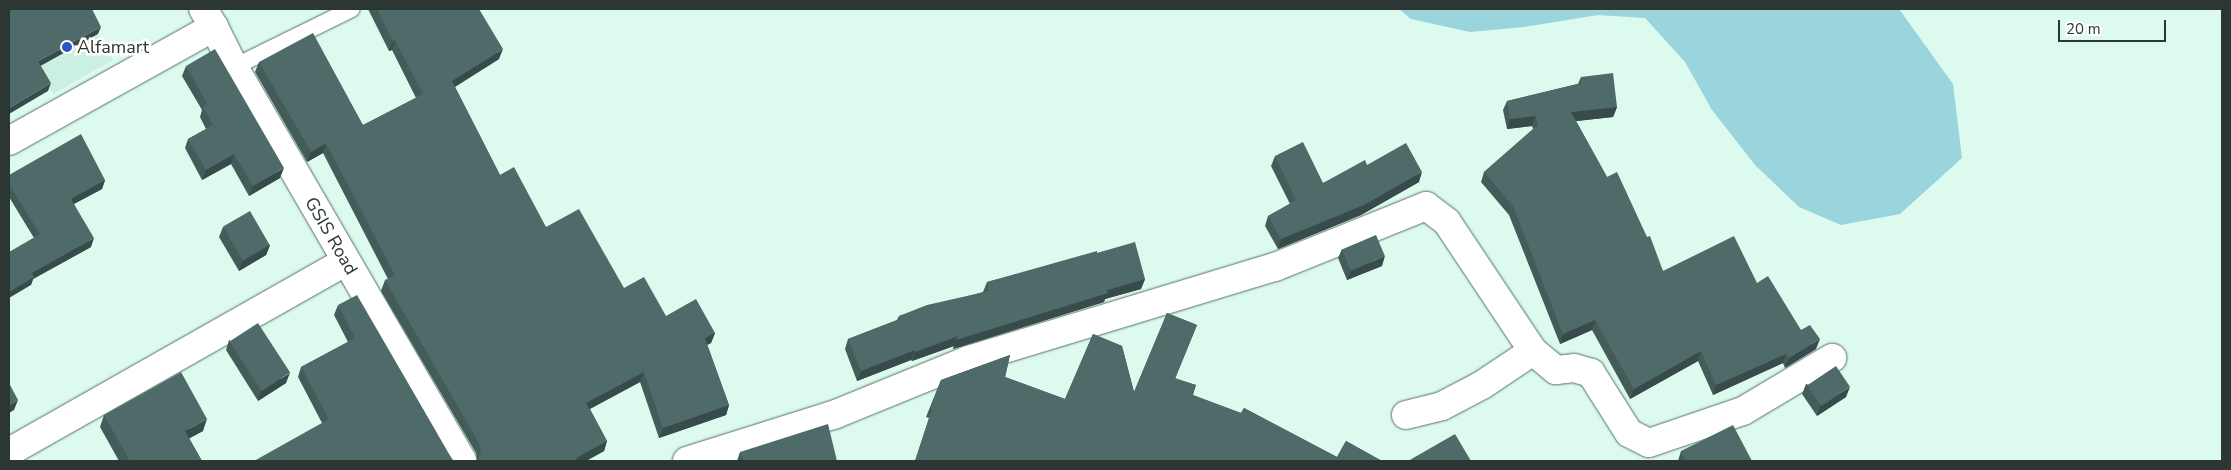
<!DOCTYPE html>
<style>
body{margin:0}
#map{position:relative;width:2231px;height:470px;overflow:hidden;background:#dcfaee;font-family:"Nunito Sans",sans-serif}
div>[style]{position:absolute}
.built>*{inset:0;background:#cbf0e1}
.water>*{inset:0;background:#9ad4dd}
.roads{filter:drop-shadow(0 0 1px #577167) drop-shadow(0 0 1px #577167)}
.lane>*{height:16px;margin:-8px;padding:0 8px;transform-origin:8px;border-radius:8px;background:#fff}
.street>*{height:28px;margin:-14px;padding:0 14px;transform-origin:14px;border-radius:14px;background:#fff}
.secondary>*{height:28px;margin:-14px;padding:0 14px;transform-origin:14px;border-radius:14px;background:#fff}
.wall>*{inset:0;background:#435c5a}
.shaded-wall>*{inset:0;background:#374b4a}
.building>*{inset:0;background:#4e6b69;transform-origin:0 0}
.dots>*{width:14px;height:14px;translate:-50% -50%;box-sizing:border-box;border:2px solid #fff;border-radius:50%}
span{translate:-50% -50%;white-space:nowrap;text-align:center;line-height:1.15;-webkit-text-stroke:5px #fff;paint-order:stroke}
.poi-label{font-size:18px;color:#2c3733}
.left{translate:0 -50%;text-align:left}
.street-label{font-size:18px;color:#2c3733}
.frame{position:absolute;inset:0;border:10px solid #2c3733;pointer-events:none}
.scale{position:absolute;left:2058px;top:20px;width:108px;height:22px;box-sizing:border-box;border:2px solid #2c3733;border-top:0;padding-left:6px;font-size:15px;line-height:18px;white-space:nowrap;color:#2c3733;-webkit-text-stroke:4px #fff;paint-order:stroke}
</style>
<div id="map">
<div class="built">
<div style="clip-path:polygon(9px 9px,84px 9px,113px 60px,53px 94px,9px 13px)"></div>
</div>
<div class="water">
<div style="clip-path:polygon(1399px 9px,1899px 9px,1953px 84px,1962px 158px,1900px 214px,1841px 225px,1799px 207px,1755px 165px,1712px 110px,1685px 62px,1645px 18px,1598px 15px,1524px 27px,1470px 32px,1411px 19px)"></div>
</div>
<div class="roads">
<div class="lane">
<div style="left:234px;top:67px;width:131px;rotate:-26.2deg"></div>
</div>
<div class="street">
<div style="left:214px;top:27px;width:45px;rotate:63.4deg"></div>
<div style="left:234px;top:67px;width:455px;rotate:59.9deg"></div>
<div style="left:1406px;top:415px;width:37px;rotate:-14deg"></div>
<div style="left:1442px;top:406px;width:45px;rotate:-27.7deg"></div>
<div style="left:1482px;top:385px;width:61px;rotate:-33.7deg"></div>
<div style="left:9px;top:452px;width:387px;rotate:-29.5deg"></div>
<div style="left:687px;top:461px;width:156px;rotate:-17.5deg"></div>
<div style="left:836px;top:414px;width:143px;rotate:-22.2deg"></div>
<div style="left:968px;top:360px;width:321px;rotate:-16.9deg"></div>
<div style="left:1275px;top:267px;width:163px;rotate:-22deg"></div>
<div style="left:1426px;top:206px;width:26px;rotate:37deg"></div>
<div style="left:1447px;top:222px;width:155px;rotate:56.3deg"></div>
<div style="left:1533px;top:351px;width:30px;rotate:40deg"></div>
<div style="left:1556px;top:370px;width:18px;rotate:-6deg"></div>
<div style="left:1574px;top:368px;width:18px;rotate:16deg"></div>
<div style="left:1591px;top:373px;width:71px;rotate:57.7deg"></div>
<div style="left:1629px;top:433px;width:22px;rotate:27deg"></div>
<div style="left:1649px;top:443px;width:99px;rotate:-18.8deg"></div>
<div style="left:1743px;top:411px;width:104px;rotate:-30.8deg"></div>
</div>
<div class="secondary">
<div style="left:9px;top:141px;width:235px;rotate:-29.1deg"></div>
<div style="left:214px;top:27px;width:21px;rotate:-121deg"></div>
</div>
</div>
<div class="wall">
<div style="clip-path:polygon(368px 9px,479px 9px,499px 59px,455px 87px,500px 175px,546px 227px,624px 288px,666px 316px,715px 333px,711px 343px,707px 345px,729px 405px,726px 415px,659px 438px,640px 382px,590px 409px,607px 441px,604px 451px,586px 461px,477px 461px,477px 460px,476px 453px,381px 291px,385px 280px,388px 279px,323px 153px,307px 162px,255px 72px,259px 62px,363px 125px,416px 98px,392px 50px,389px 51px)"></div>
<div style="clip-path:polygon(186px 66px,280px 178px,249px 196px,231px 164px,202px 180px,185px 148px,188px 139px,206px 129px,200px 117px,202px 110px,182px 76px)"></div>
<div style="clip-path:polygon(1581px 77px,1617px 107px,1613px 117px,1576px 121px,1607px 177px,1647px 237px,1663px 271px,1757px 283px,1801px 330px,1816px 349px,1785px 368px,1783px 363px,1713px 395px,1698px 361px,1630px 399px,1592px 330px,1560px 344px,1509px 215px,1481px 182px,1484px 172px,1533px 129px,1532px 126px,1507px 129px,1503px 110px,1507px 101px,1578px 84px)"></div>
<div style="clip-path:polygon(1275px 156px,1323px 183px,1367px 165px,1419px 182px,1361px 215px,1278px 249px,1265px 226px,1268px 216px,1290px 204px,1271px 166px)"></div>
<div style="clip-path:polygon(9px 175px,105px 180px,102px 189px,74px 204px,91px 247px,33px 279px,31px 285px,34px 238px,9px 197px)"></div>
<div style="clip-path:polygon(223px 227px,270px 245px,266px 255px,239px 271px,219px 237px)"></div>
<div style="clip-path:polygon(1342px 249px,1382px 266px,1347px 280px,1338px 258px)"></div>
<div style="clip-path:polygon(1097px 253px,1145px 279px,1141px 289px,1105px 299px,1104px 302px,953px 349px,954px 346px,912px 361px,911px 360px,857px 381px,845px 349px,848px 339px,897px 320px,899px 316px,983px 292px,987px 282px)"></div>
<div style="clip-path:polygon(338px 305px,452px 459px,322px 423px,298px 377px,301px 367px,348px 342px,334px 315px)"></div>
<div style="clip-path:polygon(1167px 313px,1197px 325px,1175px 379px,1196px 385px,1193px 395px,1241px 413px,1244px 408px,1337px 457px,1346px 441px,1382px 461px,915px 461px,929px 418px,926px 417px,941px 380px,1010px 355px,1005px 377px,1065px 399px,1093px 334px,1122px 346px,1134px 392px)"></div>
<div style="clip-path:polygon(229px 340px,286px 383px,258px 401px,226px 350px)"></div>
<div style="clip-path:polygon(1806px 384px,1846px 397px,1817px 416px,1802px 394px)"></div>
<div style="clip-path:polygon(104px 415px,203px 431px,189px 438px,202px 461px,119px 461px,100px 427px)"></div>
<div style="clip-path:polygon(1681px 451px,1752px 461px,1678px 461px)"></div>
<div style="clip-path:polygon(740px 452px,837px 461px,737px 461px)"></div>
</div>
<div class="shaded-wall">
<div style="clip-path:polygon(101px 27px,98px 34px,35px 69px,38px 61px)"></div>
<div style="clip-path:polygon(395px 40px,392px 50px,389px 51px,393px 41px)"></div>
<div style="clip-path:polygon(503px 49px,499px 59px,448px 91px,452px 81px)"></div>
<div style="clip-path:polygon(51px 83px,48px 91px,9px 114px,9px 108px)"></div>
<div style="clip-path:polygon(1617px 107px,1613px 117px,1568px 122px,1571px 112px)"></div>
<div style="clip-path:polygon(1536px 116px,1532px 126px,1507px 129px,1510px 119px)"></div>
<div style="clip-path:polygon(326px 143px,323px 153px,307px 162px,311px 152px)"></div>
<div style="clip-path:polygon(234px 154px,231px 164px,202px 180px,206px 170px)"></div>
<div style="clip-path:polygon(284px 168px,280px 178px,249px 196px,253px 186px)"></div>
<div style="clip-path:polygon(1422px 172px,1419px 182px,1361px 215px,1278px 249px,1281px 239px)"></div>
<div style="clip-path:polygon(105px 180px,102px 189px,68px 207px,71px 199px)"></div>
<div style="clip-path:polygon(94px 238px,91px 247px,33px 279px,31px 285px,9px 298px,9px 292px,32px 273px)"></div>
<div style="clip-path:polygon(270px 245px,266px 255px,239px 271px,242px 262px)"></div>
<div style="clip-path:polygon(1385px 256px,1382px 266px,1347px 280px,1351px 271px)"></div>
<div style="clip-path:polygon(1145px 279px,1141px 289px,1105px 299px,1104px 302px,953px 349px,954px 346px,912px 361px,915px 352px,958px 336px)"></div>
<div style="clip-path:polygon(1595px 320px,1592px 330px,1560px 344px,1563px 334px)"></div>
<div style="clip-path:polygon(715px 333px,711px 343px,701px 348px,705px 338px)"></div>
<div style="clip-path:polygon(1820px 339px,1816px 349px,1785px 368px,1789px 358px)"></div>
<div style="clip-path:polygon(915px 350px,911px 360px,857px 381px,861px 371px)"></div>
<div style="clip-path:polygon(1701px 351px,1698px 361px,1630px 399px,1634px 389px)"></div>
<div style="clip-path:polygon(1786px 354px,1783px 363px,1713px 395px,1716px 385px)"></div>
<div style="clip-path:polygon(644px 372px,640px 382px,582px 413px,586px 403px)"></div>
<div style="clip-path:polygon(290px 373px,286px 383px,258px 401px,261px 391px)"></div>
<div style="clip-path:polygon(1850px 387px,1846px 397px,1817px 416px,1820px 406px)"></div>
<div style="clip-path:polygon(18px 400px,14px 410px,9px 413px,9px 405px)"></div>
<div style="clip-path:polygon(729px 405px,726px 415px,659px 438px,663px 428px)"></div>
<div style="clip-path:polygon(207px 419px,203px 431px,181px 443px,185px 431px)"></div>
<div style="clip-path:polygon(607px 441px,604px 451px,586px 461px,575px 461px,576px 458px)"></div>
</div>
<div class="building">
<div style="clip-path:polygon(9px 9px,92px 9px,101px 27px,38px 61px,51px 83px,9px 108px)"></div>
<div style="clip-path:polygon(377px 9px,479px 9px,503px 49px,452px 81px,500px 175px,514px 167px,546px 227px,579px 209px,624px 288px,644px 277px,666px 316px,696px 299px,715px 333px,705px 338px,729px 405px,663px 428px,644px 372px,586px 403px,607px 441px,576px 458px,578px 461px,477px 461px,479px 458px,481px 451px,479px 443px,385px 280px,395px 275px,326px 143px,311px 152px,259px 62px,313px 33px,363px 125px,423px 94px,395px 40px,393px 41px)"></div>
<div style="clip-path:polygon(215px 49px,284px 168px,253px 186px,234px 154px,206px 170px,188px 139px,213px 125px,203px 107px,208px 105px,186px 66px)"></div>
<div style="clip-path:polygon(1613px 73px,1617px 107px,1571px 112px,1607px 177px,1617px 172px,1647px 237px,1650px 236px,1663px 271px,1734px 236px,1757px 283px,1768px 276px,1801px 330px,1810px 325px,1820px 339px,1789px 358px,1786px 354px,1716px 385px,1701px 351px,1634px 389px,1595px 320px,1563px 334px,1513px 206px,1484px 172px,1538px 125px,1536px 116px,1510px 119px,1507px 101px,1581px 83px,1581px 77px)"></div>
<div style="clip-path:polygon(81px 134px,105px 180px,71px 199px,94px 238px,32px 273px,34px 277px,9px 292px,9px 252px,40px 234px,9px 184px,9px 175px)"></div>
<div style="clip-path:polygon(1303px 142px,1323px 183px,1365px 160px,1367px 165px,1406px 143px,1422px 172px,1364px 205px,1281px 239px,1268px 216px,1296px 200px,1275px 156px)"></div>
<div style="left:250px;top:211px;width:39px;height:31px;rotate:60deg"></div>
<div style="left:1376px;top:235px;width:23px;height:37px;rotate:67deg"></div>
<div style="clip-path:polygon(1135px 242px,1145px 279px,1107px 290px,1108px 293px,956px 340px,958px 336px,915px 352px,915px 350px,861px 371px,848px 339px,900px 319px,899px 316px,927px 305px,989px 291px,987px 282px,1097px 251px,1097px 253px)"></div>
<div style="clip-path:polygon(357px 295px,452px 459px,455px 461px,254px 461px,329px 419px,301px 367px,355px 338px,338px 305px)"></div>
<div style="clip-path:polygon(1167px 313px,1197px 325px,1175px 378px,1196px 385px,1192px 395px,1241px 413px,1244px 408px,1337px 457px,1346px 441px,1382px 461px,915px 461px,932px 409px,930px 408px,941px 380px,1010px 355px,1005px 377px,1065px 399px,1093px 334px,1122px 346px,1134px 392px)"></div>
<div style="left:258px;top:323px;width:59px;height:34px;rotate:57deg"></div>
<div style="left:1836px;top:366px;width:25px;height:35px;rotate:56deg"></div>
<div style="clip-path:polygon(181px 372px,207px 419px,185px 431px,202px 461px,130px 461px,104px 415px)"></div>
<div style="clip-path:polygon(9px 383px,18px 400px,9px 405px)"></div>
<div style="clip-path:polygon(828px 424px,837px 461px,744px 461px,740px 452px)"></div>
<div style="clip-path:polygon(1733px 425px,1752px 461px,1686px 461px,1681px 451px)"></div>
<div style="clip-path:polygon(1455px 434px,1471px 461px,1408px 461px)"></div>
</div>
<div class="dots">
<div style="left:67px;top:47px;background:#2957c6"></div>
</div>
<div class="poi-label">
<span class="left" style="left:77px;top:47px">Alfamart</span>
</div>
<div class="street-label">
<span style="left:331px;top:236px;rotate:60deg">GSIS Road</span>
</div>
<div class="frame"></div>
<div class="scale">20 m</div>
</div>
